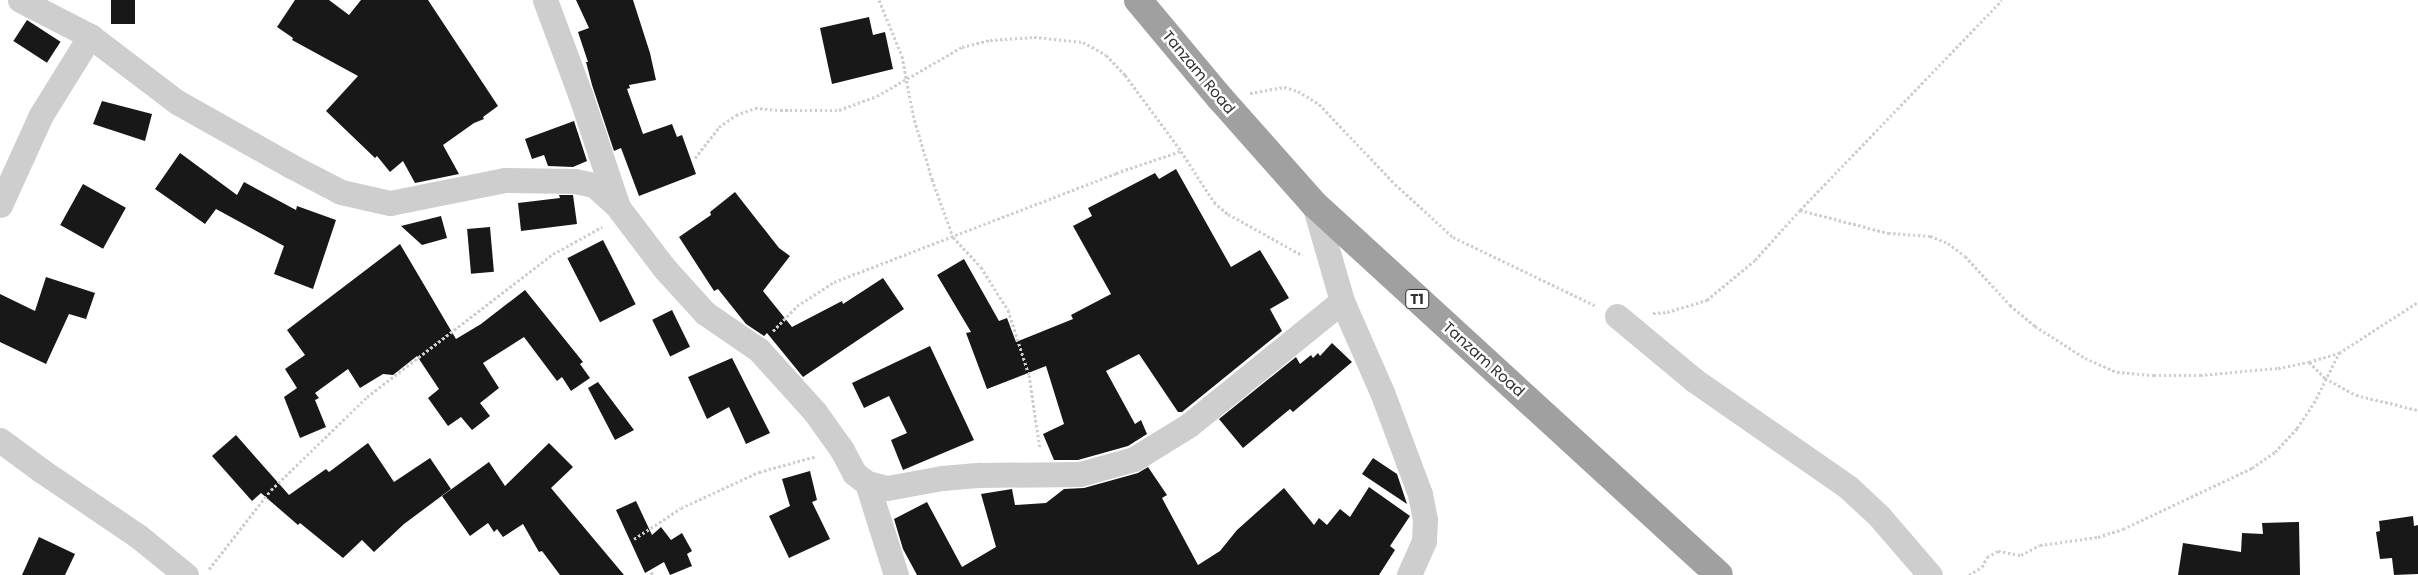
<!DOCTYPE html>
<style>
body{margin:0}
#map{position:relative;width:2418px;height:575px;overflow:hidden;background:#fff;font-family:Poppins,sans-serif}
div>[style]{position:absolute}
.building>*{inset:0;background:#181818;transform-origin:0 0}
.path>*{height:3px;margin-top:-1.5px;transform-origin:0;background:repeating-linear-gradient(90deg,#cecece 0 2.5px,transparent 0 5px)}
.minor>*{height:25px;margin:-12.5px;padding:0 12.5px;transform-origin:12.5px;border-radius:12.5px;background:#cecece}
.trunk>*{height:28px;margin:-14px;padding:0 14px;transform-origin:14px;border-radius:14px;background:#a0a0a0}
span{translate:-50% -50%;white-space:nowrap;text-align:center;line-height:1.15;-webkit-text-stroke:5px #fff;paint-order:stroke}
.shield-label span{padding:1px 4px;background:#fff;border:1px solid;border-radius:4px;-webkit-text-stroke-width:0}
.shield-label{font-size:14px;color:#313131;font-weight:700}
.street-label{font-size:15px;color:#313131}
</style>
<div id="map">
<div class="building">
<div style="left:111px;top:0;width:24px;height:24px"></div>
<div style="clip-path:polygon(295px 0,329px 0,349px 15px,361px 0,428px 0,498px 106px,483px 117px,484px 119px,474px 123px,443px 145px,459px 174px,415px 183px,403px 161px,390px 172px,377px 156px,375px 158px,326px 111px,358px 76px,292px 40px,293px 38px,277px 27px)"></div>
<div style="clip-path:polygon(576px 0,633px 0,650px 53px,656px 80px,629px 85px,630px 88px,627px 89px,643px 134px,672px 124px,677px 137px,682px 135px,696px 174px,639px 196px,621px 148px,614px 151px,592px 85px,586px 62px,588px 62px,578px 32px,589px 28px)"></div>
<div style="clip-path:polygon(869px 17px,873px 35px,885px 32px,893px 69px,832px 84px,820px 28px)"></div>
<div style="left:27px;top:20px;width:40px;height:25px;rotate:33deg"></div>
<div style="clip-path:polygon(102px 101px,152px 114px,145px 141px,93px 124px)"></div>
<div style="clip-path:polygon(574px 121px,587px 161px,573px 167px,548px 166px,544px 155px,532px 159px,525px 139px)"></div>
<div style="clip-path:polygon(180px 153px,237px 195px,244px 182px,296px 210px,297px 206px,336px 220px,313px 289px,274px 274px,284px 246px,216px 209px,205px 224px,155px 189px)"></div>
<div style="clip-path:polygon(1176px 169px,1231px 267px,1260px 250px,1289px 298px,1270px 309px,1282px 331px,1182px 412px,1178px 412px,1139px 354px,1106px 371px,1135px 424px,1141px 420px,1147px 434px,1128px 446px,1078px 460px,1054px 460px,1043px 434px,1064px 424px,1046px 366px,987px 389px,966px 333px,971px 332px,937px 275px,964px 259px,999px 321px,1007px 318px,1016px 342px,1073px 319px,1071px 315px,1111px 294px,1073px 226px,1092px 216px,1088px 208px,1155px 173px,1159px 179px)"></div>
<div style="left:83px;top:184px;width:49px;height:47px;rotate:29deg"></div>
<div style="clip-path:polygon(735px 192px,779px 248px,790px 256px,763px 291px,792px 327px,842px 301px,843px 304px,883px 278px,904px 309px,803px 377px,767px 333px,764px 336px,746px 324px,718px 289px,714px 291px,679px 237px,711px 215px,710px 212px)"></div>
<div style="clip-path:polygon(559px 195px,573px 195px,577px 224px,521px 231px,518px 203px,560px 198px)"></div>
<div style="clip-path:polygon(441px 216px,447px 238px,422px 245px,401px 226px)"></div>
<div style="left:490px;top:227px;width:45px;height:23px;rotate:85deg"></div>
<div style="left:603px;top:240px;width:72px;height:40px;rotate:63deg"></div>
<div style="clip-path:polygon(400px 244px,456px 339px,481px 324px,525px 290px,583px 362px,580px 364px,590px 378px,571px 391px,562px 377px,557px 381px,524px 337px,483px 363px,499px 388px,480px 403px,490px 416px,472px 430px,461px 417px,448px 426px,428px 398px,439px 389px,417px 356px,393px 375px,383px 374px,360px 388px,348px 369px,315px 393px,319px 398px,315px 400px,326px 427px,300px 438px,284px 397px,297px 388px,285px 369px,305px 355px,287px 330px)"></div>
<div style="clip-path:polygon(46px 277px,95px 293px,86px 319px,69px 314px,46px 364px,0 342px,0 294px,35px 311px)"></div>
<div style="left:672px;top:310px;width:41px;height:22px;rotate:64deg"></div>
<div style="clip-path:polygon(1332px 343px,1352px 362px,1293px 412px,1290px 409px,1243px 448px,1219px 419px,1296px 357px,1300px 364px,1311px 355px,1313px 358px,1318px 353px,1320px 356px)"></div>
<div style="clip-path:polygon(930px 346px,974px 440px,903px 470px,891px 440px,907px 433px,889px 396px,864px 408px,852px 383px)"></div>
<div style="clip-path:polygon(732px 358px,770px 433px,746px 444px,729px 407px,707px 419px,688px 377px)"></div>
<div style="clip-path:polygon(598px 382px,634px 430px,615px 440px,588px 388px)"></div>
<div style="clip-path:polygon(236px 435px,289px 495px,326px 469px,329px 472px,368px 443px,394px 482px,430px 458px,451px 489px,404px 524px,374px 552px,362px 540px,343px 558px,300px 523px,298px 525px,261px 493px,252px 501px,212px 456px)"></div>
<div style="clip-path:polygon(549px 443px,573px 467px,551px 488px,624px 575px,560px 575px,542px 551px,539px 552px,523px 524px,503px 537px,497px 529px,494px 532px,488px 523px,470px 536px,442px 496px,489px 462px,505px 486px)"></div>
<div style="clip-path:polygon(1373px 458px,1397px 474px,1407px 504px,1362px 474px)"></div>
<div style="clip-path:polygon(1148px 467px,1167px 495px,1162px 498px,1198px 565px,1220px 551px,1237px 530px,1284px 488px,1314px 525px,1319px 518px,1327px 525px,1340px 509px,1350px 517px,1369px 487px,1410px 516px,1390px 546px,1395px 550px,1379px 575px,917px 575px,903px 549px,894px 519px,927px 502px,962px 567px,996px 547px,981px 494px,1012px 489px,1015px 505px,1046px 503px,1064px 489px,1084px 488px,1138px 473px)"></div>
<div style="clip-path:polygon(810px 471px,817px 500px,812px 502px,830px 539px,789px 558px,769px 516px,790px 506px,782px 479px)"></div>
<div style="clip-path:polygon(636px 501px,652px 535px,661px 527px,671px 540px,682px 533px,692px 551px,687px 554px,692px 566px,670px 575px,664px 562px,645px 573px,616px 510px)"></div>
<div style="clip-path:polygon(2413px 516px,2414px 526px,2418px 525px,2418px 574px,2394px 575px,2392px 558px,2380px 559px,2376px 532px,2380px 531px,2379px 521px)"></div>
<div style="clip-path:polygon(2299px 522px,2300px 575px,2178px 575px,2183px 543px,2241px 552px,2242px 533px,2263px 534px,2262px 523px)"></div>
<div style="clip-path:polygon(39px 537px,75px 554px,65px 575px,22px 575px)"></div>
</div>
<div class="path">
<div style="left:879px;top:0;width:61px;rotate:67.7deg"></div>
<div style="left:902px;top:56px;width:60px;rotate:79.4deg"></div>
<div style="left:913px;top:115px;width:67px;rotate:73.5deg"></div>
<div style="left:932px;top:179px;width:62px;rotate:70.1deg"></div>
<div style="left:953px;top:237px;width:41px;rotate:47deg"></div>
<div style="left:981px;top:267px;width:51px;rotate:57.9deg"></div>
<div style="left:1008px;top:310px;width:68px;rotate:72.1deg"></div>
<div style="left:1029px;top:375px;width:75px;rotate:81.5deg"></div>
<div style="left:1250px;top:93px;width:35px;rotate:-10deg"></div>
<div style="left:1284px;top:87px;width:15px;rotate:16deg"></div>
<div style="left:1298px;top:91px;width:25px;rotate:32deg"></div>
<div style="left:1319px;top:104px;width:110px;rotate:46.5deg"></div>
<div style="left:1395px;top:184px;width:79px;rotate:42.4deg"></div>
<div style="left:1453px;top:237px;width:157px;rotate:25.7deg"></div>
<div style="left:695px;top:158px;width:39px;rotate:-52deg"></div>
<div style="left:719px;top:127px;width:21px;rotate:-35deg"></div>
<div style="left:736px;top:115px;width:20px;rotate:-20deg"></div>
<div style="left:755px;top:108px;width:25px;rotate:5deg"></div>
<div style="left:780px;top:110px;width:59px"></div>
<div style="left:839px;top:110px;width:40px;rotate:-20.2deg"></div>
<div style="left:877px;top:96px;width:98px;rotate:-30deg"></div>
<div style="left:962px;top:47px;width:29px;rotate:-14deg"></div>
<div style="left:990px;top:40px;width:44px;rotate:-3.9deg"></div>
<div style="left:1034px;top:37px;width:49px;rotate:5.8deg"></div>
<div style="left:1083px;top:42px;width:26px;rotate:29deg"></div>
<div style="left:1106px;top:55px;width:28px;rotate:46deg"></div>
<div style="left:1125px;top:75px;width:94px;rotate:53.6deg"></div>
<div style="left:1181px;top:151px;width:61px;rotate:57.1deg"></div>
<div style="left:1214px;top:202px;width:18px;rotate:41deg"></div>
<div style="left:1228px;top:214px;width:85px;rotate:29deg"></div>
<div style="left:1800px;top:210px;width:91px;rotate:14.6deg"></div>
<div style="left:1888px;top:233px;width:42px;rotate:4.1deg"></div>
<div style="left:1930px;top:236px;width:19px;rotate:21deg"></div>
<div style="left:1948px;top:243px;width:21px;rotate:37deg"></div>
<div style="left:1965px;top:256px;width:67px;rotate:47.4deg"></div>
<div style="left:2010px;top:305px;width:33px;rotate:40deg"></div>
<div style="left:2035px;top:326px;width:59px;rotate:32.6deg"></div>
<div style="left:2085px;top:358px;width:35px;rotate:24deg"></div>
<div style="left:2117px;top:372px;width:37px;rotate:5deg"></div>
<div style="left:2154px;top:375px;width:46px"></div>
<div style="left:2200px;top:375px;width:78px;rotate:-5.1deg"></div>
<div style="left:2278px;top:368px;width:32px;rotate:-11deg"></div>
<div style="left:2309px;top:362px;width:31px;rotate:-17deg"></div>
<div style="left:2339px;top:353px;width:94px;rotate:-32.8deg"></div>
<div style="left:1653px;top:313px;width:14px;rotate:-4deg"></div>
<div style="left:1667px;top:312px;width:42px;rotate:-16.7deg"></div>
<div style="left:1707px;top:300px;width:62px;rotate:-39.8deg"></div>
<div style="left:1755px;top:260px;width:67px;rotate:-48deg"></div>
<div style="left:1800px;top:210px;width:291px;rotate:-46.1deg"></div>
<div style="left:773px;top:331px;width:35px;rotate:-46deg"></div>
<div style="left:797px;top:306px;width:44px;rotate:-33deg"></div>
<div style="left:834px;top:282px;width:302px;rotate:-21.1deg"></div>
<div style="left:1116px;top:173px;width:69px;rotate:-18.7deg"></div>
<div style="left:2309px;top:362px;width:23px;rotate:45deg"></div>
<div style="left:2325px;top:378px;width:35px;rotate:29deg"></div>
<div style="left:2356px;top:395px;width:64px;rotate:13.6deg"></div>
<div style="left:634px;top:539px;width:56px;rotate:-33.4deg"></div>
<div style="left:681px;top:508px;width:86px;rotate:-24.8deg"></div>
<div style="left:759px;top:472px;width:60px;rotate:-15.4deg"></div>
<div style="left:209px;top:569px;width:100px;rotate:-51.9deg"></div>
<div style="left:271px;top:490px;width:134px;rotate:-44.1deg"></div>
<div style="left:367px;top:397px;width:235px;rotate:-37.6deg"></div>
<div style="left:553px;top:254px;width:56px;rotate:-28.9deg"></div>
<div style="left:651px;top:572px;width:4px;rotate:56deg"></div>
<div style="left:1969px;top:575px;width:15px;rotate:-32deg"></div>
<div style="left:1982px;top:567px;width:11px;rotate:-63deg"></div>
<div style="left:1987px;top:557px;width:13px;rotate:-29deg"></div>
<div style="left:1998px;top:551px;width:23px;rotate:10deg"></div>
<div style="left:2021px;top:555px;width:21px;rotate:-28deg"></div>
<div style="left:2040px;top:545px;width:59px;rotate:-7.9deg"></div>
<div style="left:2098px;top:537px;width:26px;rotate:-18deg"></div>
<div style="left:2123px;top:529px;width:143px;rotate:-25.3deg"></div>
<div style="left:2252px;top:468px;width:28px;rotate:-35deg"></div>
<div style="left:2275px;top:452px;width:33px;rotate:-47deg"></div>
<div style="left:2297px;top:428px;width:30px;rotate:-56deg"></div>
<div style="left:2314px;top:403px;width:56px;rotate:-63.4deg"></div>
</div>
<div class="minor">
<div style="left:20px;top:0;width:79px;rotate:27.2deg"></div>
<div style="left:90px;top:36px;width:109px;rotate:37.2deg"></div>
<div style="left:177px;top:102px;width:131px;rotate:29.3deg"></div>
<div style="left:291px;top:166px;width:56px;rotate:27.5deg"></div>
<div style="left:341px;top:192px;width:50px;rotate:12.7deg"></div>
<div style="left:390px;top:203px;width:117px;rotate:-11.3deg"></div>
<div style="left:505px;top:180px;width:70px;rotate:0.8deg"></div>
<div style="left:575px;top:181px;width:19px;rotate:12deg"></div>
<div style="left:594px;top:185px;width:31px;rotate:42deg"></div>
<div style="left:617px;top:206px;width:79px;rotate:52.7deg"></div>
<div style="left:665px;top:269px;width:59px;rotate:47.7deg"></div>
<div style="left:705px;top:313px;width:65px;rotate:34.4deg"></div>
<div style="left:759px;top:350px;width:84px;rotate:47.9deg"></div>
<div style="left:815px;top:412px;width:47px;rotate:54.6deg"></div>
<div style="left:842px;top:450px;width:26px;rotate:62deg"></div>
<div style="left:854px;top:473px;width:16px;rotate:38deg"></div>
<div style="left:867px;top:483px;width:21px;rotate:14deg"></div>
<div style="left:887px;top:488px;width:56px;rotate:-10.3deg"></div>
<div style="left:942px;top:478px;width:38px;rotate:-5deg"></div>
<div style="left:980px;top:475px;width:100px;rotate:-0.6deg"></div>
<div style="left:1080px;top:474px;width:56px;rotate:-15.5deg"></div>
<div style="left:1134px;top:459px;width:65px;rotate:-31.7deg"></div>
<div style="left:1189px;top:425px;width:197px;rotate:-39deg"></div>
<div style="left:545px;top:0;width:100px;rotate:69.6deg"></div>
<div style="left:580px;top:94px;width:116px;rotate:71.4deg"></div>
<div style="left:1314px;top:204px;width:101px;rotate:73.9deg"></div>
<div style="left:1342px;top:301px;width:99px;rotate:66.3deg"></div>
<div style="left:1382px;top:392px;width:109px;rotate:69.6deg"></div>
<div style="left:1420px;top:494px;width:26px;rotate:79deg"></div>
<div style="left:1425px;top:520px;width:21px;rotate:93deg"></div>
<div style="left:1424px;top:541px;width:37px;rotate:114deg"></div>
<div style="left:0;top:205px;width:99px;rotate:-65.5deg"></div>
<div style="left:41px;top:115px;width:93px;rotate:-58.2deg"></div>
<div style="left:1617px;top:316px;width:100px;rotate:39.7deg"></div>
<div style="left:1694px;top:380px;width:188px;rotate:34.8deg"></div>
<div style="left:1848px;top:487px;width:42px;rotate:43.1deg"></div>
<div style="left:1879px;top:516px;width:78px;rotate:49.2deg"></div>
<div style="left:0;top:440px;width:52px;rotate:36.4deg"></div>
<div style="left:42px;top:471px;width:116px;rotate:34.1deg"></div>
<div style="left:138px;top:536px;width:62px;rotate:39.1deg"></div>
<div style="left:867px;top:483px;width:96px;rotate:72.5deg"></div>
</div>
<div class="trunk">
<div style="left:1138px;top:0;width:128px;rotate:50.1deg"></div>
<div style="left:1220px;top:98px;width:142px;rotate:48.4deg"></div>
<div style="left:1314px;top:204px;width:549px;rotate:42.49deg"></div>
</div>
<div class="shield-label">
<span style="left:1417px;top:299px">T1</span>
</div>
<div class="street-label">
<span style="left:1199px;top:72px;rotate:50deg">Tanzam Road</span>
<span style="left:1484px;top:359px;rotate:42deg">Tanzam Road</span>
</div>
</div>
